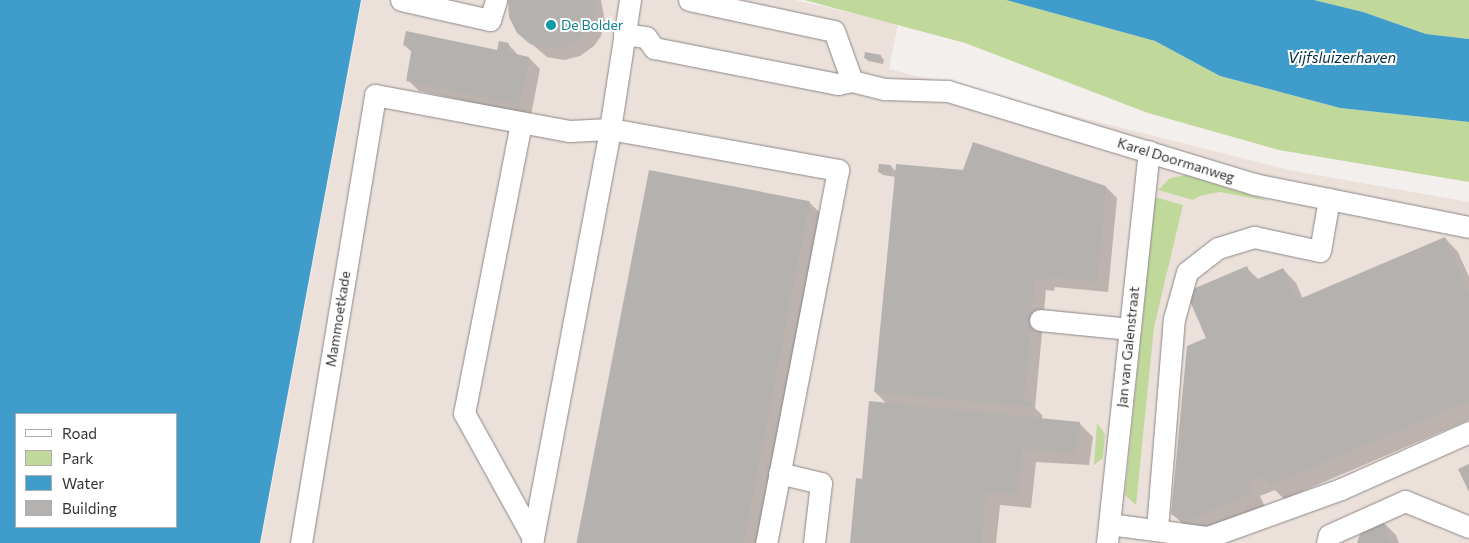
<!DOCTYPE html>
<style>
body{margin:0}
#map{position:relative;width:1469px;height:543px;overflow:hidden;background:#f3efed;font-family:Commissioner,sans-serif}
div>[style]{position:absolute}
.built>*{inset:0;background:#ece0db}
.green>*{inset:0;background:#c0d99b}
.water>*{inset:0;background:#409cca}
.shadow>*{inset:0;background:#0003}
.building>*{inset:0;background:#b5b1af;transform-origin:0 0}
.roads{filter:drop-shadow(0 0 1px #8b8785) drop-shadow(0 0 1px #8b8785)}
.minor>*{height:21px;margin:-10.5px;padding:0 10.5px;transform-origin:10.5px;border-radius:10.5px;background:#fff}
.dots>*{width:14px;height:14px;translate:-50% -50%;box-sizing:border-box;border:2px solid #fff;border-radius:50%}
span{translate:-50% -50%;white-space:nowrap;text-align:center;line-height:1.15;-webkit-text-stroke:4px #fff;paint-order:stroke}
.culture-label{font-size:14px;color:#0d838f}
.left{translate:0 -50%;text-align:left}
.street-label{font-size:14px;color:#353332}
.water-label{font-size:15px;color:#032d40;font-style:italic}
.legend{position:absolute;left:15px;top:413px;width:162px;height:115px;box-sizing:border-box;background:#fff;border:1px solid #aeadad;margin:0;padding:6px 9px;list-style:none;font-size:15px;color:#353332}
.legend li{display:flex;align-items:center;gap:10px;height:25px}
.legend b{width:25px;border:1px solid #aeadad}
</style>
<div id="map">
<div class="built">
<div style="clip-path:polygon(362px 0,795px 0,898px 24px,889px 69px,1289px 170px,1469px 202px,1469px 543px,261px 543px)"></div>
</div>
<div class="green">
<div style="clip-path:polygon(804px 0,1006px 0,1155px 41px,1220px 76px,1340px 108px,1469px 122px,1469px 182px,1279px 150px,1148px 113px,965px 43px)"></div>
<div style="clip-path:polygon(1314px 0,1469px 0,1469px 39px,1426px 34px,1363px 12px)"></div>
<div style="clip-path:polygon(1186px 175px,1269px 201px,1219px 192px,1200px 196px,1193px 200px,1158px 190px,1170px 178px)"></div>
<div style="clip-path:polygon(1155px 197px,1183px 205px,1154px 327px,1136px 505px,1125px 495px)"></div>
<div style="clip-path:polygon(1097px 423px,1105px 434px,1103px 458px,1094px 465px)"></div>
</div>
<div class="water">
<div style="clip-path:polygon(evenodd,0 0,361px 0,260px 543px,0 543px,0 0,176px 414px,176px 527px,16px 527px,16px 414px,176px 414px)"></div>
<div style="clip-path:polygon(1006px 0,1314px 0,1363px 12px,1426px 34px,1469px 39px,1469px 122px,1340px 108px,1220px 76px,1155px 41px)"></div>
</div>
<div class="shadow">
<div style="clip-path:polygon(510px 0,601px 0,605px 22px,601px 36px,594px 46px,580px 56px,564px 60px,547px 57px,520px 34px)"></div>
<div style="clip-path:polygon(508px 44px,519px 56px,529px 58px,540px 69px,531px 115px,419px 91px,408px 80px,413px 53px,404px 45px,498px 52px)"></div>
<div style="clip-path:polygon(881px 56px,884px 60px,883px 64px,868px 61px,865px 58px)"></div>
<div style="clip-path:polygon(891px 166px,896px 172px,1106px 187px,1117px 198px,1108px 292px,1055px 287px,1054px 291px,1046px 290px,1035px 408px,1042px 415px,1042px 420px,1079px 423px,1093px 437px,1089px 465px,1036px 462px,1031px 508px,1000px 505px,996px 543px,851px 543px,863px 480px,888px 405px,875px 392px,896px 177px,883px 175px,879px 172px)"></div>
<div style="clip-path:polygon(809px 202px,823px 216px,760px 543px,579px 543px)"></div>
<div style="clip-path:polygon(1445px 238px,1458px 252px,1469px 277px,1469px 420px,1284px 499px,1275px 490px,1260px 496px,1265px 507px,1197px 535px,1186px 527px,1172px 513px,1207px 339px,1246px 267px,1259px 280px,1283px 269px,1296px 283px,1303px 299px)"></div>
<div style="clip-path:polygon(1382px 521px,1396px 535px,1399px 543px,1358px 543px)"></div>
</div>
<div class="building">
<div style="clip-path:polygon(508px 0,595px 0,595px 11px,589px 27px,578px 40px,561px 48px,546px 49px,530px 44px,517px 33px,509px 17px)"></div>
<div style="clip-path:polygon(406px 31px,497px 50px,499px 41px,509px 43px,507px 52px,529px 57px,520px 105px,406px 81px,412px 47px,403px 45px)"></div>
<div style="clip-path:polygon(865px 52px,881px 55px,880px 62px,864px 58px)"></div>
<div style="clip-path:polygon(973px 142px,1106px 186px,1097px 282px,1044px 277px,1044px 281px,1035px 280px,1024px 402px,1032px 403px,1032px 407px,874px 392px,896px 164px,963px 170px)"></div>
<div style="clip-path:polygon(879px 164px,891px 165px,891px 174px,878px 172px)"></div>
<div style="left:649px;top:170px;width:164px;height:380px;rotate:11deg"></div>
<div style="clip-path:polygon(1445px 237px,1469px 293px,1469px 401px,1269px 486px,1265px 475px,1248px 482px,1252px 493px,1203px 514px,1182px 522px,1171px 514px,1187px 346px,1206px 338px,1186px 292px,1247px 266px,1253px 281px,1283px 268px,1297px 300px)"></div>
<div style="clip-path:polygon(869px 401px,1080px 422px,1078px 444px,1076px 444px,1075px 452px,1067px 452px,1067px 453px,1022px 449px,1018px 495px,986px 492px,981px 543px,850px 543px,856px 478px,862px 479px)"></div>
<div style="clip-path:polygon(1469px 464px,1469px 492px,1458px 469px)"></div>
<div style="clip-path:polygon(1382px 519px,1388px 534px,1387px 539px,1398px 543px,1357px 543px,1362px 528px)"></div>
</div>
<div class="roads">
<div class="minor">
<div style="left:401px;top:0;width:91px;rotate:12.7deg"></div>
<div style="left:490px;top:20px;width:21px;rotate:-73deg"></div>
<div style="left:689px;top:0;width:148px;rotate:12.1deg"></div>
<div style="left:834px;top:31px;width:53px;rotate:70.2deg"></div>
<div style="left:624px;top:34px;width:22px;rotate:8deg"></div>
<div style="left:646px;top:37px;width:14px;rotate:54deg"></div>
<div style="left:654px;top:48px;width:187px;rotate:11.1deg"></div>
<div style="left:838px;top:84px;width:14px;rotate:-12deg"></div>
<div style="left:852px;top:81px;width:34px;rotate:14deg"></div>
<div style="left:885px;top:89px;width:63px;rotate:1.8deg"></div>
<div style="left:948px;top:91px;width:320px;rotate:16.9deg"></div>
<div style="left:1254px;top:184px;width:219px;rotate:11.3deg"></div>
<div style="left:521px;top:123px;width:296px;rotate:101.1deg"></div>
<div style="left:464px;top:413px;width:143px;rotate:61.1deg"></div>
<div style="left:1040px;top:320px;width:90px;rotate:5.7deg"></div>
<div style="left:779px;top:473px;width:43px;rotate:13.4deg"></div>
<div style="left:821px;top:483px;width:60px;rotate:96.7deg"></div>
<div style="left:1109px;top:524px;width:100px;rotate:7.5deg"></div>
<div style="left:1208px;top:537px;width:141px;rotate:-19.8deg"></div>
<div style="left:1341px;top:489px;width:140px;rotate:-24deg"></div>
<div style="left:1157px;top:529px;width:211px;rotate:-85.4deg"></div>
<div style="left:1174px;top:319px;width:49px;rotate:-74.5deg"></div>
<div style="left:1187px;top:272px;width:39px;rotate:-38deg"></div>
<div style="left:1218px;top:248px;width:38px;rotate:-17deg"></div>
<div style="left:1254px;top:237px;width:67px;rotate:12deg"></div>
<div style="left:1320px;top:251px;width:53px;rotate:-80.2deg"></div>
<div style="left:301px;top:543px;width:454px;rotate:-80.6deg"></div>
<div style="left:375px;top:95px;width:198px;rotate:10.5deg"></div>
<div style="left:570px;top:131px;width:40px;rotate:-2.9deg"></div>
<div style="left:610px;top:129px;width:131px;rotate:-81.2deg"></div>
<div style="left:532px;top:543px;width:421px;rotate:-79.3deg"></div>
<div style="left:610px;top:129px;width:232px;rotate:10.2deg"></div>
<div style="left:838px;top:170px;width:380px;rotate:100.9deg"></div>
<div style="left:1107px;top:543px;width:394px;rotate:-83.9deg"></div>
<div style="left:1327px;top:543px;width:8px;rotate:-76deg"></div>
<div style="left:1329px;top:535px;width:83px;rotate:-24.1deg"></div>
<div style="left:1405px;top:501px;width:69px;rotate:22.1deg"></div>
</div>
</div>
<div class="dots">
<div style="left:551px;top:25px;background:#0f9aa8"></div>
</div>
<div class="culture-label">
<span class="left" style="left:561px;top:25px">De Bolder</span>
</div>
<div class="street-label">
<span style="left:1176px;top:160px;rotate:17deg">Karel Doormanweg</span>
<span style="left:338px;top:319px;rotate:-81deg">Mammoetkade</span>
<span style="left:1128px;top:347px;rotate:-84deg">Jan van Galenstraat</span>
</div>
<div class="water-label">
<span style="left:1342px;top:58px">Vijfsluizerhaven</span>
</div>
<ul class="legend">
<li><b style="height:6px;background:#fff"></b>Road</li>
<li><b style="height:14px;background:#c0d99b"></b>Park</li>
<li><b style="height:14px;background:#409cca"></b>Water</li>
<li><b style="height:14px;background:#b5b1af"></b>Building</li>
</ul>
</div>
